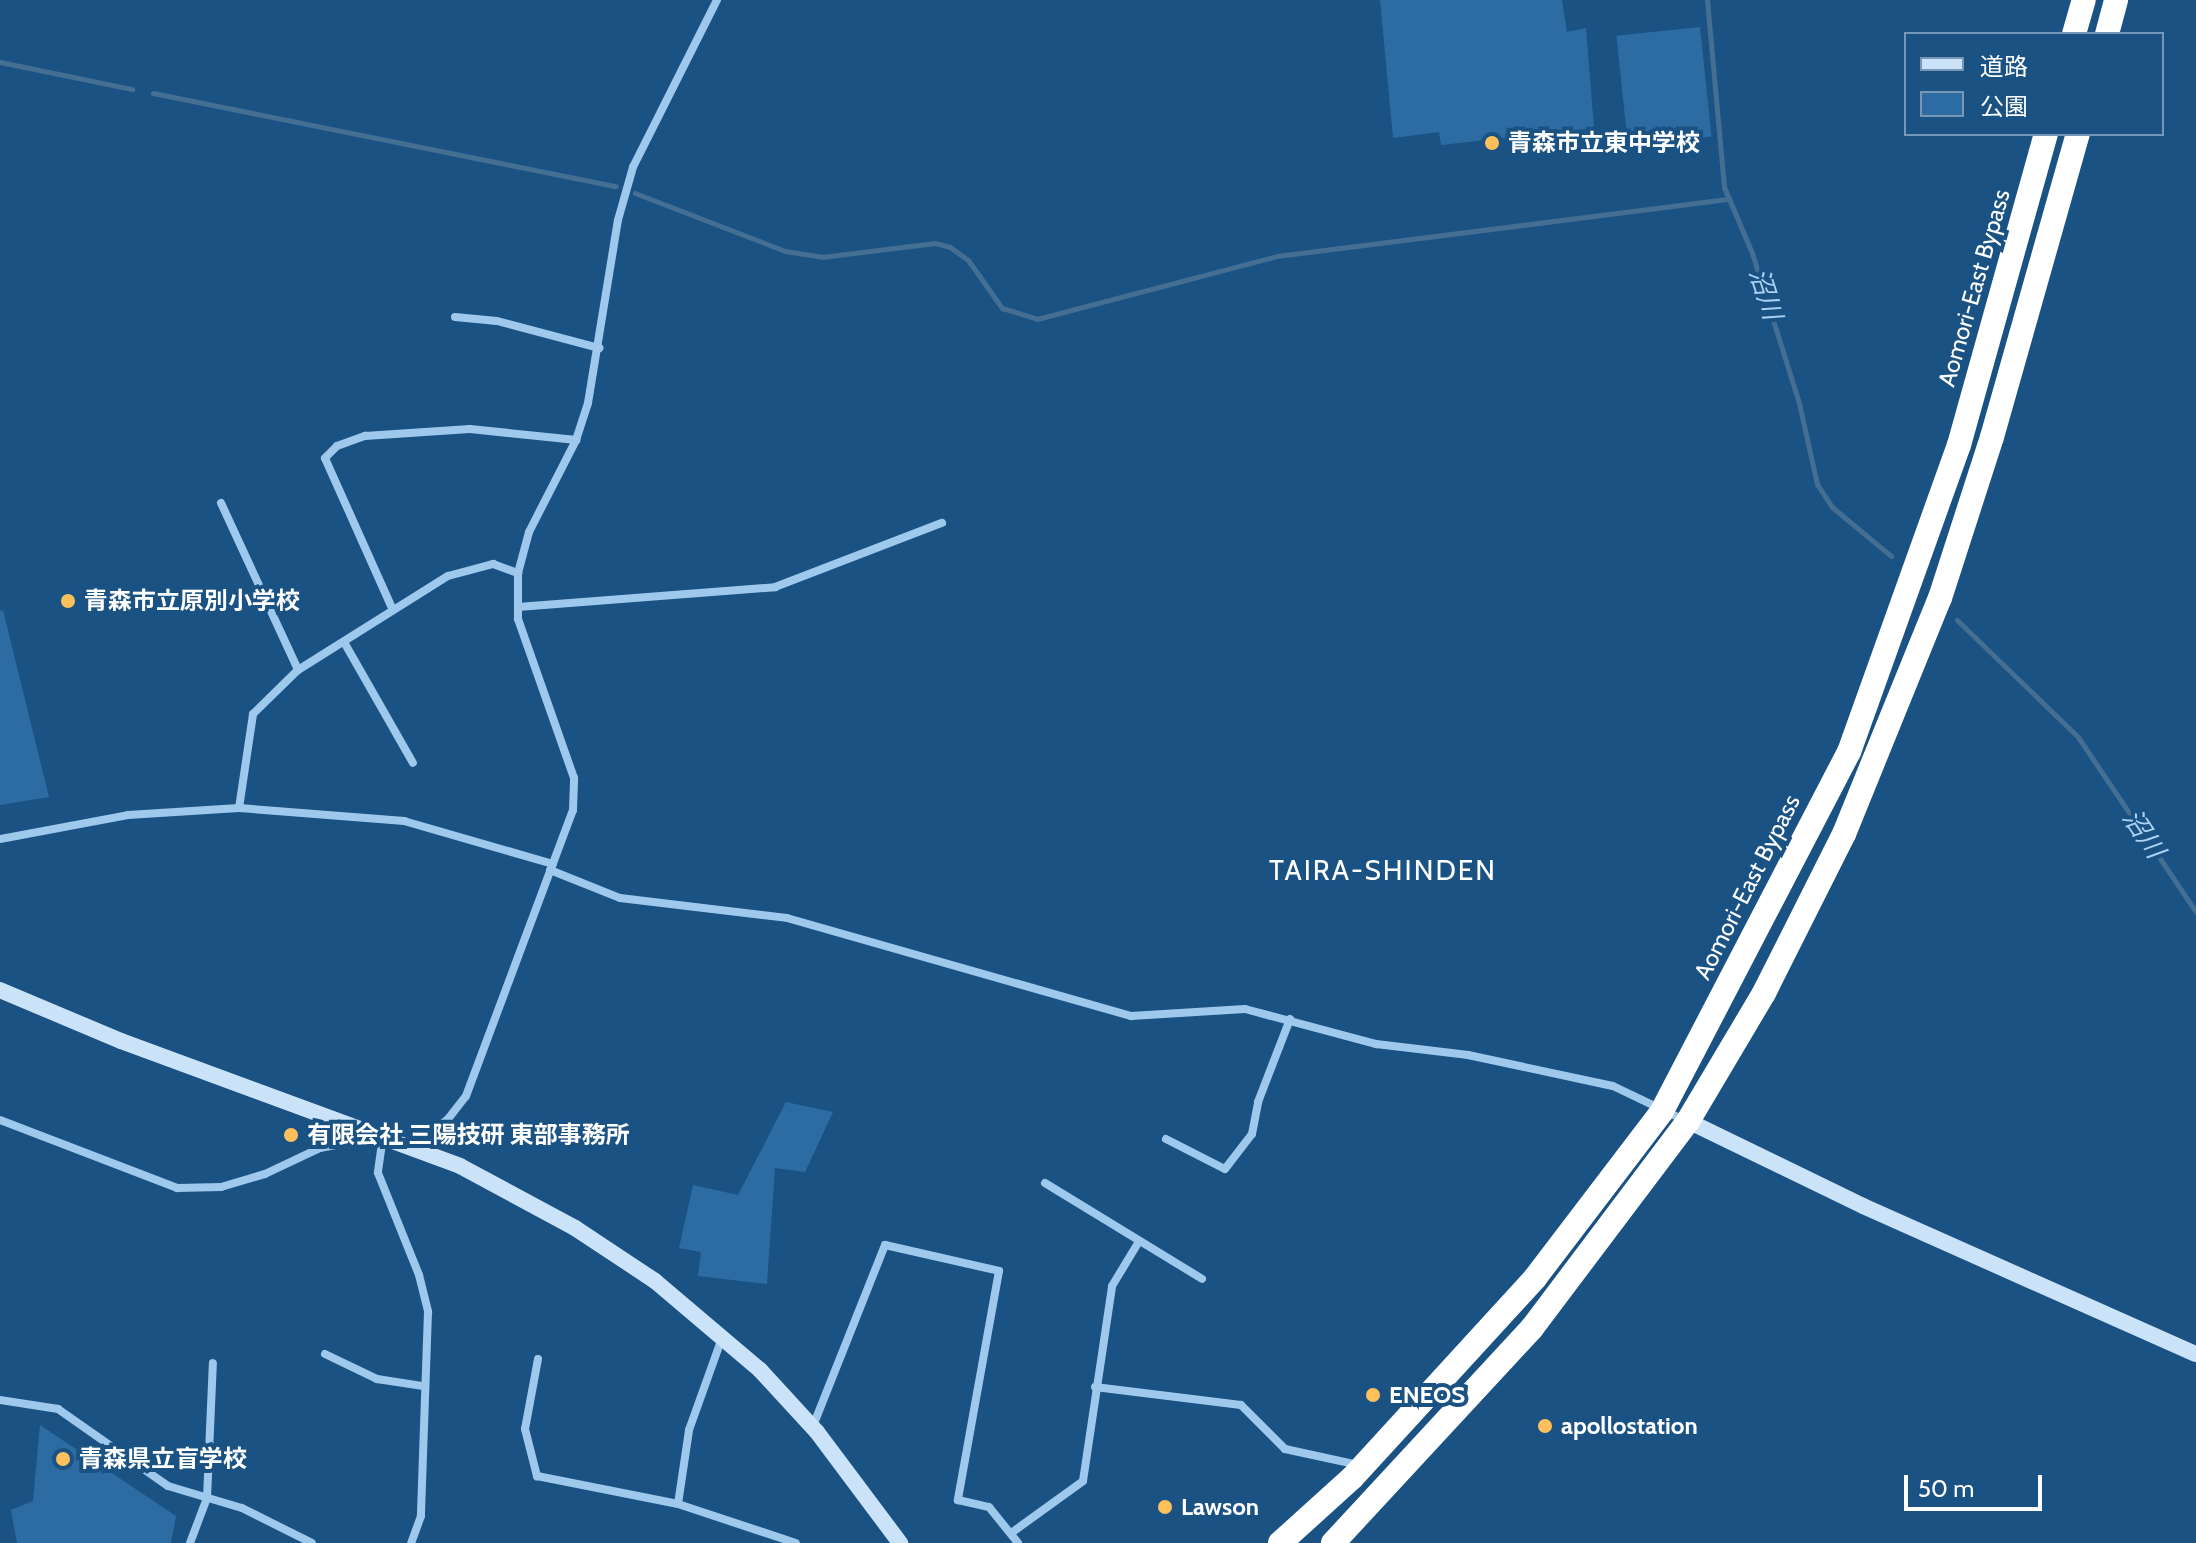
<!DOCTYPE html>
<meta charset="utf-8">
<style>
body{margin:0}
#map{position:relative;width:2196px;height:1543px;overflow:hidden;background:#1a5284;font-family:Cabin,"Noto Sans JP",sans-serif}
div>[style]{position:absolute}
.green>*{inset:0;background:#2d6ca3;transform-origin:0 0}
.stream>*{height:5px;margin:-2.5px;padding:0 2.5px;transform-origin:2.5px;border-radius:2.5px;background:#456e93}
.street>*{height:8px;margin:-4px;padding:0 4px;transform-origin:4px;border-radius:4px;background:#9fc9ec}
.secondary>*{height:16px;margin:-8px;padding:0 8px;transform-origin:8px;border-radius:8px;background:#cbe3f8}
.highway>*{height:24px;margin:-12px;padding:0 12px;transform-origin:12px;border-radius:12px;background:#fff}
.dots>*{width:22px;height:22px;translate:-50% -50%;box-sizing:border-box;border:4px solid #1a5284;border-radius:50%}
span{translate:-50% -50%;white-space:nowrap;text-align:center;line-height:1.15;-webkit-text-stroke:8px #1a5284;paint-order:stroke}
.poi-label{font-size:24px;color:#fff;font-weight:700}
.left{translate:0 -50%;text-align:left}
.street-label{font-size:24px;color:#fff}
.water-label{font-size:26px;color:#abd2f3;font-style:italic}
.quarter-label{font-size:28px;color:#fff;letter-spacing:2px}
.legend{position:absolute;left:1904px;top:32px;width:260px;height:104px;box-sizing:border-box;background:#1a5284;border:2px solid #7697b5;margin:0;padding:10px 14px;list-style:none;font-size:24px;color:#fff}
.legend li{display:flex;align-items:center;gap:16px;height:40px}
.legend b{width:40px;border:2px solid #7697b5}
.scale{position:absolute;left:1904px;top:1475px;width:138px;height:36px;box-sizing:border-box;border:4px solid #fff;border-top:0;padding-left:10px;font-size:24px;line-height:28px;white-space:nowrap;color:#fff;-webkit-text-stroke:6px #1a5284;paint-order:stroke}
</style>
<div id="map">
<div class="green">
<div style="clip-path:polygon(1380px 0,1562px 0,1567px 32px,1586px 28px,1594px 128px,1441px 145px,1439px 132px,1393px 138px)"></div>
<div style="left:1700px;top:27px;width:110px;height:84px;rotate:84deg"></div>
<div style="clip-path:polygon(3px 610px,49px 797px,0 805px,0 611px)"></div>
<div style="clip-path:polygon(786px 1102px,833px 1112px,805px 1172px,775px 1168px,767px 1284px,698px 1276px,701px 1252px,679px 1248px,693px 1185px,738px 1195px)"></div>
<div style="clip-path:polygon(40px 1425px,176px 1516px,171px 1543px,17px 1543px,11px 1510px,33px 1501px)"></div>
</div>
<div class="stream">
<div style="left:1707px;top:0;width:188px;rotate:84.8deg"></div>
<div style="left:1724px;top:187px;width:72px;rotate:67deg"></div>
<div style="left:1752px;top:253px;width:157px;rotate:72.6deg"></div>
<div style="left:1799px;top:403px;width:83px;rotate:77.5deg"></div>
<div style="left:1817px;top:484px;width:27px;rotate:57deg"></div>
<div style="left:1832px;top:507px;width:77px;rotate:39.7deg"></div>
<div style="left:0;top:62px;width:135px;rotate:11.6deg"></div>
<div style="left:153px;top:93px;width:472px;rotate:11.4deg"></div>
<div style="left:635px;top:193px;width:161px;rotate:21.1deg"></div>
<div style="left:785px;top:251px;width:37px;rotate:9deg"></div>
<div style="left:822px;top:257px;width:114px;rotate:-7.1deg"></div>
<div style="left:935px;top:243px;width:16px;rotate:15deg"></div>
<div style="left:950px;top:247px;width:22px;rotate:36deg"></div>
<div style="left:968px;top:260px;width:59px;rotate:54.7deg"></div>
<div style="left:1002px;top:308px;width:37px;rotate:17deg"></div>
<div style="left:1037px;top:319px;width:248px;rotate:-14.7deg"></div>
<div style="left:1277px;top:256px;width:456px;rotate:-7.2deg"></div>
<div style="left:1957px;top:620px;width:168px;rotate:44deg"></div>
<div style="left:2078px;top:737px;width:211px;rotate:56deg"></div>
</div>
<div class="street">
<div style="left:455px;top:317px;width:42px;rotate:5.4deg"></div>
<div style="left:497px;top:321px;width:106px;rotate:14.8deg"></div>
<div style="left:221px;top:503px;width:184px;rotate:65.2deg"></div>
<div style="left:518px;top:607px;width:258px;rotate:-4.4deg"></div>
<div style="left:775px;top:587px;width:179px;rotate:-21deg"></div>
<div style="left:392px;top:608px;width:164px;rotate:-114.1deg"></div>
<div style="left:325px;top:458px;width:17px;rotate:-45deg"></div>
<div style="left:337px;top:446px;width:30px;rotate:-20deg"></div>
<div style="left:365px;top:436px;width:105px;rotate:-3.8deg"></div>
<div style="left:470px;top:429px;width:107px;rotate:5.9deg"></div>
<div style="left:344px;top:642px;width:139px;rotate:60.3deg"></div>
<div style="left:239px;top:808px;width:95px;rotate:-81.5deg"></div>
<div style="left:253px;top:714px;width:63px;rotate:-44.4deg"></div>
<div style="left:298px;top:670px;width:177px;rotate:-32.1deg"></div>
<div style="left:448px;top:576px;width:47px;rotate:-14.9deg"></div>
<div style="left:493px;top:564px;width:27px;rotate:20deg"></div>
<div style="left:0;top:839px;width:130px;rotate:-10.6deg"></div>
<div style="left:128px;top:815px;width:111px;rotate:-3.6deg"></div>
<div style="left:239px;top:808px;width:166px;rotate:4.5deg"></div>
<div style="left:404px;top:821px;width:155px;rotate:16.1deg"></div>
<div style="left:550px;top:870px;width:75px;rotate:21.8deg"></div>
<div style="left:620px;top:898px;width:168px;rotate:6.8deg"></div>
<div style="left:787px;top:918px;width:358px;rotate:15.9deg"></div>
<div style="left:1131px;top:1016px;width:114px;rotate:-3.5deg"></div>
<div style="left:1245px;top:1009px;width:136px;rotate:15deg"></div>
<div style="left:1376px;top:1044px;width:93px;rotate:6.8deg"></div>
<div style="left:1468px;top:1055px;width:148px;rotate:12.1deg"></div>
<div style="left:1613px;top:1086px;width:79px;rotate:25.6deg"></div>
<div style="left:0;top:1120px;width:190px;rotate:21deg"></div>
<div style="left:177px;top:1188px;width:44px;rotate:-1.3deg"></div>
<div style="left:221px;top:1187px;width:46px;rotate:-16.5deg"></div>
<div style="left:265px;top:1174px;width:61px;rotate:-25.3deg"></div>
<div style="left:320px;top:1148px;width:25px;rotate:-11deg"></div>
<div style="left:345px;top:1143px;width:21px;rotate:-53deg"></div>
<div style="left:383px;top:1136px;width:37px;rotate:98deg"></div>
<div style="left:378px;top:1173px;width:110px;rotate:68.1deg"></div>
<div style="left:419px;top:1275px;width:38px;rotate:76deg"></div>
<div style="left:428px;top:1312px;width:204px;rotate:92deg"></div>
<div style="left:421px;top:1516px;width:29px;rotate:110deg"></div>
<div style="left:1166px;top:1139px;width:66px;rotate:27deg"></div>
<div style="left:1225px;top:1169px;width:44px;rotate:-52.4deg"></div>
<div style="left:1252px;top:1134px;width:33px;rotate:-79deg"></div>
<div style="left:1258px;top:1102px;width:89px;rotate:-68.9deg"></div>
<div style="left:413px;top:1147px;width:45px;rotate:-38.7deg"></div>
<div style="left:448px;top:1119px;width:29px;rotate:-52deg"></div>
<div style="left:466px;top:1096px;width:305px;rotate:-69.5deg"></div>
<div style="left:573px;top:810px;width:32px;rotate:-88deg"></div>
<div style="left:574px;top:778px;width:169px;rotate:-109.4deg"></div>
<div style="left:518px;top:619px;width:46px;rotate:-90deg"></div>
<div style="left:518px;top:573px;width:42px;rotate:-75deg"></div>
<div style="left:529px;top:532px;width:103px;rotate:-62.9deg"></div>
<div style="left:576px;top:440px;width:39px;rotate:-72deg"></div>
<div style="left:588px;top:403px;width:185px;rotate:-80.7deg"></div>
<div style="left:618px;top:220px;width:55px;rotate:-74.2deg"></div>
<div style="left:633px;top:167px;width:187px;rotate:-63.3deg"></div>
<div style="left:1045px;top:1183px;width:184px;rotate:31.4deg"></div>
<div style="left:325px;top:1354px;width:58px;rotate:25.7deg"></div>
<div style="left:377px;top:1379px;width:47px;rotate:8.7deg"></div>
<div style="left:538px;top:1359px;width:71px;rotate:100.5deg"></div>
<div style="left:525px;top:1429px;width:49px;rotate:75.7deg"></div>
<div style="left:537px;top:1476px;width:144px;rotate:11.2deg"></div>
<div style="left:678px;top:1504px;width:124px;rotate:18.3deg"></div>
<div style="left:1095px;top:1387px;width:147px;rotate:7deg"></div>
<div style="left:1241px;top:1405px;width:62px;rotate:45deg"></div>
<div style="left:1285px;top:1449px;width:76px;rotate:12.2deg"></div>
<div style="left:0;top:1400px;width:59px;rotate:8.8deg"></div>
<div style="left:58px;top:1409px;width:134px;rotate:35deg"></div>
<div style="left:168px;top:1486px;width:77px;rotate:16.6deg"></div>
<div style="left:242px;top:1508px;width:78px;rotate:26.6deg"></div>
<div style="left:813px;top:1426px;width:195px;rotate:-68.3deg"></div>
<div style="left:885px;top:1245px;width:117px;rotate:12.8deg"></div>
<div style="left:999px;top:1271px;width:233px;rotate:100.2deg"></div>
<div style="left:958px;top:1500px;width:32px;rotate:13deg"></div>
<div style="left:989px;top:1507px;width:46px;rotate:51.1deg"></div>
<div style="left:678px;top:1504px;width:75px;rotate:-81.5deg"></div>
<div style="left:689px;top:1430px;width:98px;rotate:-70.3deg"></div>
<div style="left:1014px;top:1531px;width:85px;rotate:-35.9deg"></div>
<div style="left:1083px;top:1481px;width:197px;rotate:-81.5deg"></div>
<div style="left:1112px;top:1286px;width:50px;rotate:-58.8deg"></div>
<div style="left:190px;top:1543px;width:48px;rotate:-69.3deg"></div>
<div style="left:207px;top:1498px;width:135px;rotate:-87.5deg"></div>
</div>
<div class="secondary">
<div style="left:0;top:990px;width:131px;rotate:22.9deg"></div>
<div style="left:121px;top:1041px;width:361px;rotate:20.2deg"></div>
<div style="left:460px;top:1166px;width:131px;rotate:28.3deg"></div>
<div style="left:575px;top:1228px;width:96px;rotate:33.5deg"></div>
<div style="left:655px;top:1281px;width:138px;rotate:40.3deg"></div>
<div style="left:760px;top:1370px;width:84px;rotate:47.4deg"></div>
<div style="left:817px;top:1432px;width:139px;rotate:53.2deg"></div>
<div style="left:1688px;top:1121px;width:195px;rotate:25.9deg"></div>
<div style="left:1863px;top:1206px;width:364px;rotate:24deg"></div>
</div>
<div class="highway">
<div style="left:2074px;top:34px;width:35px;rotate:-74deg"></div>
<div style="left:2107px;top:34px;width:35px;rotate:-75deg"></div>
<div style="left:1280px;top:1543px;width:97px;rotate:-42.1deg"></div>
<div style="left:1352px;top:1478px;width:271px;rotate:-47.5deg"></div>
<div style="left:1535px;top:1278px;width:210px;rotate:-52.7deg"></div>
<div style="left:1662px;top:1111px;width:405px;rotate:-62.5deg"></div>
<div style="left:1849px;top:752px;width:326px;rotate:-70.3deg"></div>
<div style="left:1959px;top:445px;width:323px;rotate:-74.4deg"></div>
<div style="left:1333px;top:1543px;width:293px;rotate:-47.2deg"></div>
<div style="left:1532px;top:1328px;width:259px;rotate:-53deg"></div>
<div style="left:1688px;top:1121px;width:149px;rotate:-59.3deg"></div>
<div style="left:1764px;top:993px;width:178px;rotate:-63.3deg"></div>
<div style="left:1844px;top:834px;width:255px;rotate:-67.9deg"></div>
<div style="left:1940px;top:598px;width:169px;rotate:-72.1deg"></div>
<div style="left:1992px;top:437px;width:315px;rotate:-74.2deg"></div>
</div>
<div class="dots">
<div style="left:1492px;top:143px;background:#fec05b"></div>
<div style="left:68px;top:601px;background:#fec05b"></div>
<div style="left:291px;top:1135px;background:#fec05b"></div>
<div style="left:1373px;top:1395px;background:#fec05b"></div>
<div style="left:1545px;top:1426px;background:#fec05b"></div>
<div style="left:63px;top:1459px;background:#fec05b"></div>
<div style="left:1165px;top:1507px;background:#fec05b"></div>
</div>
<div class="poi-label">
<span class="left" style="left:1508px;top:143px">青森市立東中学校</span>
<span class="left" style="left:84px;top:601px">青森市立原別小学校</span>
<span class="left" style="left:307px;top:1135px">有限会社 三陽技研 東部事務所</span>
<span class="left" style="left:1389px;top:1395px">ENEOS</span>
<span class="left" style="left:1561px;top:1426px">apollostation</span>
<span class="left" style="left:79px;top:1459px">青森県立盲学校</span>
<span class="left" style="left:1181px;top:1507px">Lawson</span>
</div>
<div class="street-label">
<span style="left:1974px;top:288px;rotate:-74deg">Aomori-East Bypass</span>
<span style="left:1747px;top:887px;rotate:-63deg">Aomori-East Bypass</span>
</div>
<div class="water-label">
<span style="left:1765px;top:294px;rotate:72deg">沼川</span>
<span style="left:2143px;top:834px;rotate:56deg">沼川</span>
</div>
<div class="quarter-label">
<span style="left:1383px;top:870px">TAIRA-SHINDEN</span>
</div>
<ul class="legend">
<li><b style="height:10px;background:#cbe3f8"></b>道路</li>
<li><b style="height:22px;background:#2d6ca3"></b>公園</li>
</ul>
<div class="scale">50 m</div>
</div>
